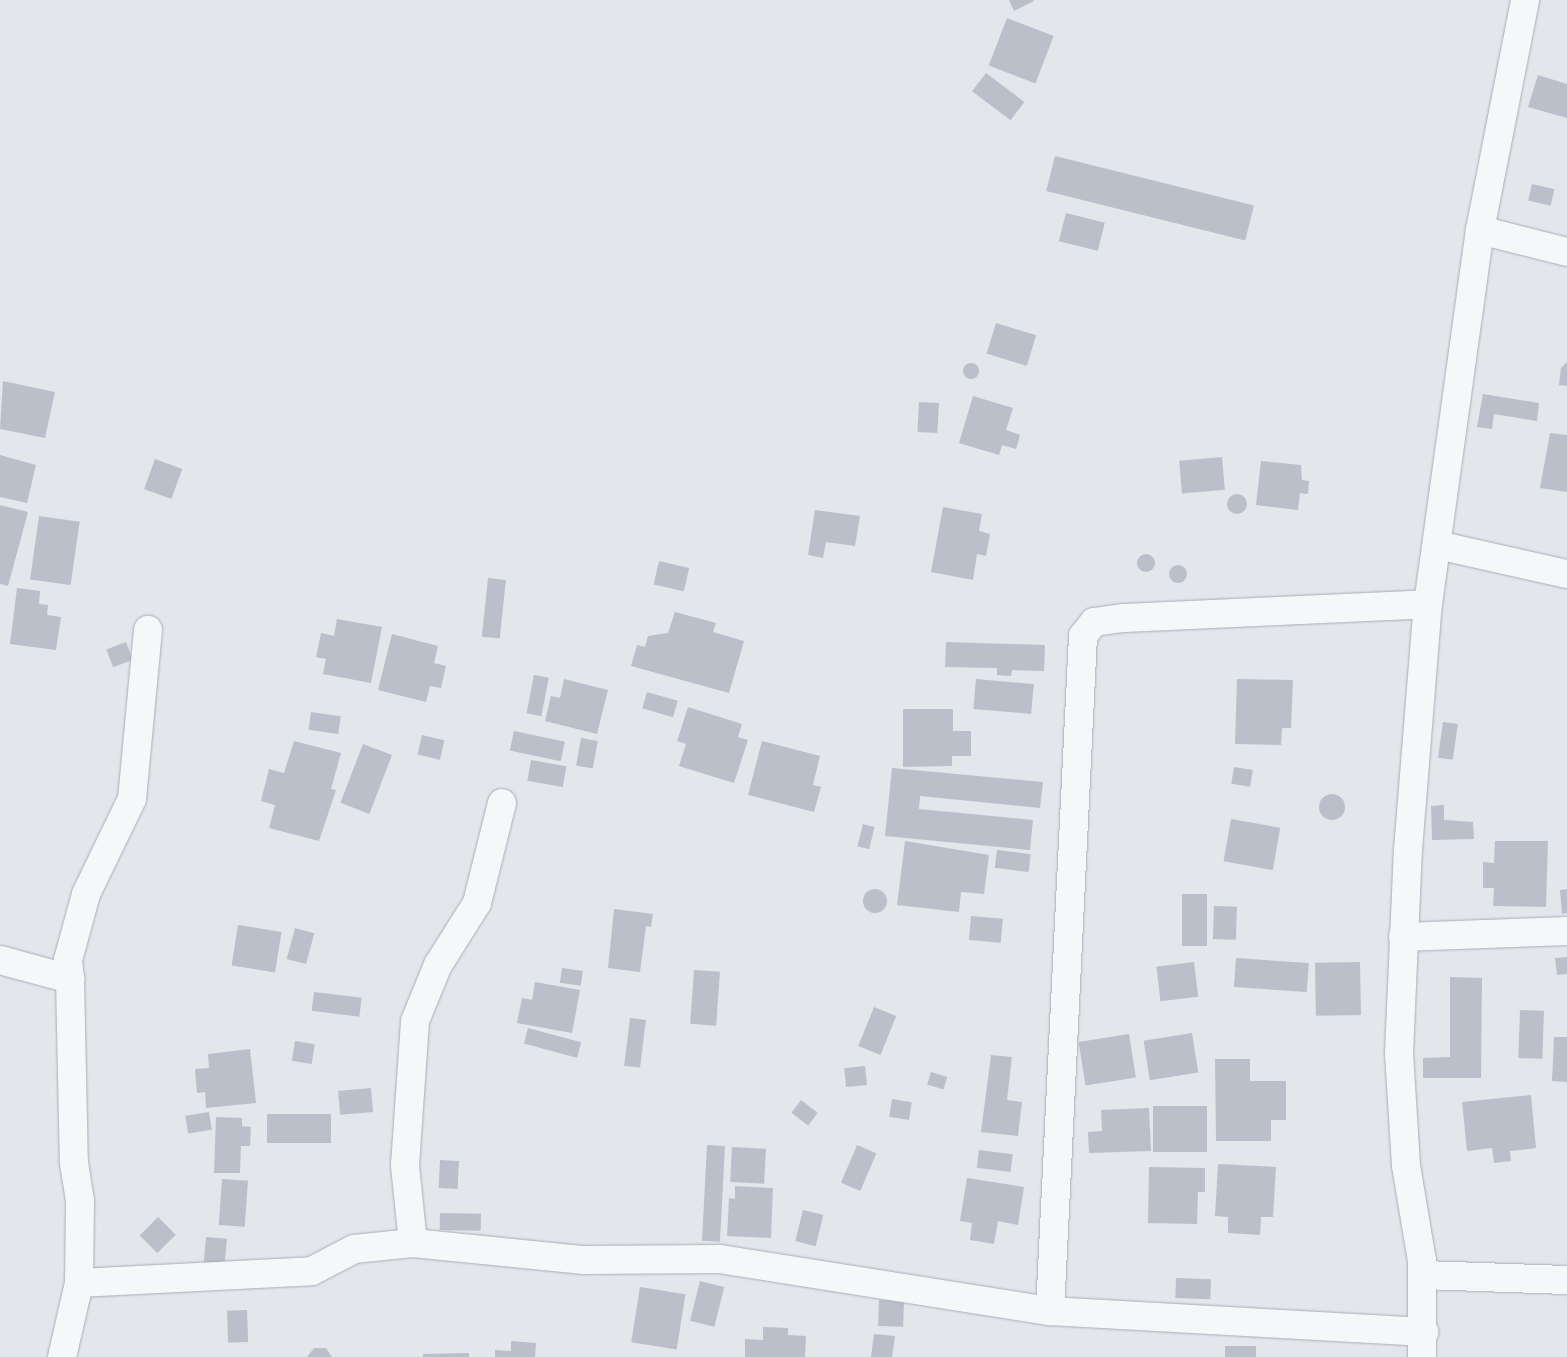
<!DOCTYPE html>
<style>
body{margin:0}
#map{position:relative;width:1567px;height:1357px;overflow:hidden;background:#e3e6eb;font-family:"Space Grotesk",sans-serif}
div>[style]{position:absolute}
.building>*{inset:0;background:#babfc9;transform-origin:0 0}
.round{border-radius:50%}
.roads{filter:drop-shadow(0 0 1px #a8adb6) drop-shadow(0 0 1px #a8adb6)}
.street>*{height:28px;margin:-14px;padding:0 14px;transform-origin:14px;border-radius:14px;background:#f6f7f9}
span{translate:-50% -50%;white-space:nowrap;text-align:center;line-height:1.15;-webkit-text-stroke:5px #f3f5f8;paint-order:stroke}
</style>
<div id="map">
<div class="building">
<div style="clip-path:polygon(1009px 0,1033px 0,1034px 1px,1014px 11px)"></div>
<div style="left:1007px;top:18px;width:50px;height:51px;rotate:21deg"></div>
<div style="left:986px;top:73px;width:48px;height:23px;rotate:37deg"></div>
<div style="clip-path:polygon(1538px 75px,1567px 84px,1567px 118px,1528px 107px)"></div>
<div style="left:1055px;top:156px;width:205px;height:36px;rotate:14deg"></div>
<div style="left:1532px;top:184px;width:23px;height:17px;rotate:13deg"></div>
<div style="left:1066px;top:213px;width:40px;height:29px;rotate:14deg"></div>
<div style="left:996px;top:323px;width:42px;height:32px;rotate:17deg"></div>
<div style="clip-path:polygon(1567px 362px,1567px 386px,1559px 385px,1561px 368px)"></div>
<div class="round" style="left:963px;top:363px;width:16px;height:16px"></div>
<div style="clip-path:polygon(3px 381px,55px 392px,45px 438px,0 429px)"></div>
<div style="clip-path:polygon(1483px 394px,1539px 403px,1537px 421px,1494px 414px,1492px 429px,1477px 427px)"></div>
<div style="clip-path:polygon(973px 396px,1013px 408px,1006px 430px,1020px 435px,1016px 449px,1002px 445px,999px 455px,959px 443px)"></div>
<div style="left:919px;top:402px;width:20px;height:30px;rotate:3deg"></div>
<div style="clip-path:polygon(1550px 433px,1567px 435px,1567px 492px,1540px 488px)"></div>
<div style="clip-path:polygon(0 455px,36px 465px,27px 503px,0 497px)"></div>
<div style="left:1222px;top:457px;width:33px;height:43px;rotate:85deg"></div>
<div style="left:155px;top:459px;width:29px;height:32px;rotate:20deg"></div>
<div style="clip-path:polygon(1261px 461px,1301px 465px,1302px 480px,1309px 481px,1308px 494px,1300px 493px,1298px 510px,1256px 505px)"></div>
<div class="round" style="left:1227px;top:494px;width:20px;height:20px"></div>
<div style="clip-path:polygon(0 505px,28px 512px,8px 586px,0 584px)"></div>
<div style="clip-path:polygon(943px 507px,982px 514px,979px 531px,990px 534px,986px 556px,977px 554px,973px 580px,931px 572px)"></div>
<div style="clip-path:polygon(815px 510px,860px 516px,855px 546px,826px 542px,823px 558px,808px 555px)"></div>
<div style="left:39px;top:516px;width:41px;height:64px;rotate:8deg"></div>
<div class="round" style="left:1137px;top:554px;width:18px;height:18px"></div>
<div style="left:659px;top:561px;width:31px;height:24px;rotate:13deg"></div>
<div class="round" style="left:1169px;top:565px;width:18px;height:18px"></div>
<div style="left:488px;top:578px;width:18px;height:59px;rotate:6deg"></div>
<div style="clip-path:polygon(17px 588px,40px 591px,39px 604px,48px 605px,47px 615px,61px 617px,56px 650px,10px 644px)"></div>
<div style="clip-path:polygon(675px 612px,716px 623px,713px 632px,744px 641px,729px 693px,631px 666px,637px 645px,645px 647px,648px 636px,668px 633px)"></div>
<div style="clip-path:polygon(337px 619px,382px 627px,371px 683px,323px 674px,326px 659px,316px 657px,321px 633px,334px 636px)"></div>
<div style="clip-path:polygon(392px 634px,438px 646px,434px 663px,446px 666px,441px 688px,430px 686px,426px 702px,378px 690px)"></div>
<div style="left:126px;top:642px;width:19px;height:21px;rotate:69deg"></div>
<div style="clip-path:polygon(946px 642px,1045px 645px,1044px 671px,1012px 670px,1011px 676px,997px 675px,997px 668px,945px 667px)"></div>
<div style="left:534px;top:675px;width:15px;height:39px;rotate:11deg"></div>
<div style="clip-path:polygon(564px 679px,608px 690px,597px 734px,545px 721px,551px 696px,560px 698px)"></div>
<div style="left:976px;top:679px;width:58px;height:30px;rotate:5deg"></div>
<div style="clip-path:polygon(1237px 679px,1293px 680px,1291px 728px,1282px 728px,1281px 745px,1235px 744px)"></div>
<div style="left:647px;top:692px;width:32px;height:17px;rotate:16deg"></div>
<div style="clip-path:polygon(688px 707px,742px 724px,738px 737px,748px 740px,734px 783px,679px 766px,686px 744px,677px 741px)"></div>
<div style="clip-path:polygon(903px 709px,953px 709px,953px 731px,971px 731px,971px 756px,952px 756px,952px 766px,903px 767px)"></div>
<div style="left:311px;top:712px;width:30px;height:18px;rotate:8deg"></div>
<div style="left:1443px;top:722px;width:15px;height:36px;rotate:8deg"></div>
<div style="left:514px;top:731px;width:52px;height:20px;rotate:12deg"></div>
<div style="left:422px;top:735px;width:23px;height:20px;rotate:13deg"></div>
<div style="left:581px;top:738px;width:17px;height:28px;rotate:10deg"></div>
<div style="clip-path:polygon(294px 741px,341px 753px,331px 789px,336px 790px,319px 841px,269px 828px,275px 805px,261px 801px,269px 769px,284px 773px)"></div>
<div style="clip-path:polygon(762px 741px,820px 756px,813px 785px,821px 787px,814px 812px,748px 795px)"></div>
<div style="left:363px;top:744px;width:31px;height:63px;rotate:21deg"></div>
<div style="left:531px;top:760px;width:36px;height:21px;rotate:10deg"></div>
<div style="left:1234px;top:767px;width:19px;height:17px;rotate:9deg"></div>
<div style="clip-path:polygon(892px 768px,1043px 782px,1040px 808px,920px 796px,919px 809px,1033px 820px,1030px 850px,885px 836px)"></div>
<div class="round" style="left:1319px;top:794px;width:26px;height:26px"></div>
<div style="clip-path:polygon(1444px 805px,1444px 820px,1473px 822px,1474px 839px,1432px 840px,1431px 806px)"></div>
<div style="left:1231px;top:819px;width:50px;height:43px;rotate:10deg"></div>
<div style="left:863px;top:824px;width:12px;height:23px;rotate:14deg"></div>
<div style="clip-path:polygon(905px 841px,989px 855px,984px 894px,961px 892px,959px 912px,897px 905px)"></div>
<div style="clip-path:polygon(1495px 841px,1548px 841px,1546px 907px,1493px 906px,1494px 888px,1483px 888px,1483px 862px,1494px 863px)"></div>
<div style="left:997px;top:850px;width:34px;height:18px;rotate:7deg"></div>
<div style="clip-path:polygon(1567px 889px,1567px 913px,1562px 914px,1560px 890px)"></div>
<div class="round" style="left:863px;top:889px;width:24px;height:24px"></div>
<div style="left:1182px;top:894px;width:25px;height:52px"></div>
<div style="left:1214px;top:906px;width:23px;height:33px;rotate:2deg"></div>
<div style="clip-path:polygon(614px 909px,653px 914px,651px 927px,646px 926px,640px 972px,608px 968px)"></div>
<div style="left:971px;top:916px;width:32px;height:24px;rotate:5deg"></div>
<div style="left:238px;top:925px;width:44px;height:41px;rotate:9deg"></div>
<div style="left:295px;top:928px;width:20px;height:32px;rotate:15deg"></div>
<div style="clip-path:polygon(1567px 957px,1567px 974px,1557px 975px,1555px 958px)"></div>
<div style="left:1236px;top:958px;width:73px;height:29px;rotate:4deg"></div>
<div style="left:1194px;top:962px;width:35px;height:38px;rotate:83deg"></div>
<div style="left:1360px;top:962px;width:53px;height:45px;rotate:89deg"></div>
<div style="left:562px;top:968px;width:21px;height:15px;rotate:8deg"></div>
<div style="left:694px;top:970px;width:26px;height:54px;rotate:4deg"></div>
<div style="clip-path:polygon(1450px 977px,1482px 978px,1481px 1078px,1423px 1078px,1423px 1058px,1450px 1057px)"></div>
<div style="clip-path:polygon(535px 982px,580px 990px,572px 1033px,517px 1023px,522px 998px,532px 1000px)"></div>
<div style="left:314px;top:992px;width:48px;height:19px;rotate:7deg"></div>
<div style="left:874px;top:1007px;width:24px;height:42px;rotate:22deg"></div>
<div style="left:1520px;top:1010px;width:24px;height:48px;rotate:2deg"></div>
<div style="left:630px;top:1018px;width:16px;height:48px;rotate:7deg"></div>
<div style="left:528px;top:1028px;width:55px;height:16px;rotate:15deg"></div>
<div style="left:1192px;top:1033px;width:40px;height:49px;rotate:81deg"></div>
<div style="left:1129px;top:1034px;width:44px;height:51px;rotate:81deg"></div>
<div style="clip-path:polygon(1554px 1037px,1567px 1037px,1567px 1082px,1552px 1081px)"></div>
<div style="left:295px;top:1041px;width:20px;height:20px;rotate:9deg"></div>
<div style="clip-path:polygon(250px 1049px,256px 1103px,206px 1108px,205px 1092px,197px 1093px,195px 1069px,209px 1068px,208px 1054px)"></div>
<div style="clip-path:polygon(991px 1055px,1012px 1057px,1007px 1100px,1022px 1102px,1018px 1136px,981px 1132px)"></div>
<div style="clip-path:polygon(1215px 1059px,1250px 1059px,1250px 1081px,1286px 1081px,1286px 1120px,1271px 1120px,1271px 1141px,1216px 1141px)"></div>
<div style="left:865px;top:1066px;width:19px;height:21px;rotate:84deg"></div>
<div style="left:931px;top:1072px;width:17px;height:13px;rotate:17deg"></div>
<div style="left:371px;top:1088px;width:24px;height:33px;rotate:85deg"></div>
<div style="clip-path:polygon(1531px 1095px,1536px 1148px,1510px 1151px,1511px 1161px,1494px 1163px,1492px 1148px,1467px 1151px,1462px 1102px)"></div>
<div style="left:892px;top:1099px;width:20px;height:18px;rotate:9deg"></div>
<div style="left:801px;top:1100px;width:21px;height:16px;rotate:37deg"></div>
<div style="left:1153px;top:1106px;width:54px;height:46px"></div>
<div style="clip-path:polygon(1149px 1108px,1151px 1151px,1089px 1153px,1088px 1132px,1102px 1131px,1101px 1110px)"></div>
<div style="left:209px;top:1112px;width:18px;height:24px;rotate:81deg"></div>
<div style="left:267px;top:1114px;width:64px;height:29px"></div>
<div style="clip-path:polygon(216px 1117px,242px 1118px,242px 1126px,251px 1127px,250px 1146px,241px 1146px,240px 1173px,214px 1173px)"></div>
<div style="left:707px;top:1145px;width:18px;height:96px;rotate:3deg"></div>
<div style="left:857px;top:1145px;width:21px;height:41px;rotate:23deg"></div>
<div style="left:732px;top:1147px;width:34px;height:35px;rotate:3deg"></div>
<div style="left:979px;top:1150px;width:34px;height:18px;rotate:7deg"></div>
<div style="left:440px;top:1160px;width:19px;height:28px;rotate:3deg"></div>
<div style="clip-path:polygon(1218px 1164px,1276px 1167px,1273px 1217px,1261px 1217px,1260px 1235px,1228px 1233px,1228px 1217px,1215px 1216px)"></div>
<div style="clip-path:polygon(1149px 1167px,1205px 1168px,1205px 1192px,1198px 1192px,1197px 1224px,1148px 1223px)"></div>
<div style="clip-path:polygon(967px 1178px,1024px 1187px,1018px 1225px,998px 1221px,994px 1244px,970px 1240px,972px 1223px,960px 1221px)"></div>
<div style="left:222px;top:1179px;width:26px;height:46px;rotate:4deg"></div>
<div style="clip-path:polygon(735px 1186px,773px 1188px,771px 1238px,727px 1236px,729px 1198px,735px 1199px)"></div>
<div style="left:803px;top:1210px;width:21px;height:32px;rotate:14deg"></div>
<div style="left:440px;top:1213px;width:41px;height:17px;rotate:1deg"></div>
<div style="left:158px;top:1217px;width:25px;height:26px;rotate:45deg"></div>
<div style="left:206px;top:1237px;width:21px;height:26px;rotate:5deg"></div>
<div style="left:1176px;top:1278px;width:35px;height:20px;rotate:2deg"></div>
<div style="left:700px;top:1281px;width:25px;height:41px;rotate:14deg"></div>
<div style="left:640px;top:1287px;width:46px;height:56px;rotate:9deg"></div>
<div style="left:879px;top:1300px;width:25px;height:26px;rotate:2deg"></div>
<div style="left:247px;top:1310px;width:32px;height:20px;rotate:88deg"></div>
<div style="clip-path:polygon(763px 1327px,788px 1328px,788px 1335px,806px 1336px,805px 1357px,745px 1357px,745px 1339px,763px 1340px)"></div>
<div style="clip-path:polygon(874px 1334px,895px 1336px,892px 1357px,871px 1357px)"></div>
<div style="clip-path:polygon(511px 1341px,536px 1343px,535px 1357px,495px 1357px,495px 1350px,511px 1351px)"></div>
<div style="left:1225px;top:1346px;width:31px;height:11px"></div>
<div style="clip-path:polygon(314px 1348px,326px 1348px,332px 1357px,307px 1357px)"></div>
<div style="clip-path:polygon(469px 1353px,469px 1357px,423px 1357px,423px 1354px)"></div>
</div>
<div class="roads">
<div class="street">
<div style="left:1480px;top:230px;width:90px;rotate:14.2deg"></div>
<div style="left:1437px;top:545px;width:133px;rotate:12.6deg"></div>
<div style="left:1403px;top:937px;width:164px;rotate:-2.1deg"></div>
<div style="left:0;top:960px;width:73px;rotate:15.2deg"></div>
<div style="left:70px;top:979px;width:184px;rotate:88.8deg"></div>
<div style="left:74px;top:1163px;width:39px;rotate:81deg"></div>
<div style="left:80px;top:1202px;width:81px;rotate:90.7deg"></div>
<div style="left:79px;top:1283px;width:76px;rotate:102.9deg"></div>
<div style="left:70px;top:979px;width:19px;rotate:-96deg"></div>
<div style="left:68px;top:960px;width:68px;rotate:-74.7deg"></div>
<div style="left:86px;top:894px;width:106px;rotate:-64.2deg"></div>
<div style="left:132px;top:799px;width:170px;rotate:-84.6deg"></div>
<div style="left:413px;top:1243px;width:172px;rotate:5.7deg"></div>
<div style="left:584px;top:1260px;width:136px;rotate:-0.4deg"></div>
<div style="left:720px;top:1259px;width:334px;rotate:9deg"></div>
<div style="left:1050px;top:1311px;width:375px;rotate:3.2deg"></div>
<div style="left:1423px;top:1275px;width:144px;rotate:2deg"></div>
<div style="left:79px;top:1283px;width:233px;rotate:-2.9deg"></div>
<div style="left:312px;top:1271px;width:47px;rotate:-27.6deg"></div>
<div style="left:354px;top:1249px;width:59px;rotate:-5.8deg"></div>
<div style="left:413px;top:1243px;width:78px;rotate:-95.9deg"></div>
<div style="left:405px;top:1165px;width:144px;rotate:-86deg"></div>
<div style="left:415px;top:1021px;width:61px;rotate:-67.7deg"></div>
<div style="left:438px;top:965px;width:73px;rotate:-57.8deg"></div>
<div style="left:477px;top:903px;width:103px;rotate:-76deg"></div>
<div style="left:1050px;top:1311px;width:676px;rotate:-87.2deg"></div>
<div style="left:1083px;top:636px;width:18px;rotate:-52deg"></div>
<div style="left:1094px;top:622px;width:30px;rotate:-8deg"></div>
<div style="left:1124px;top:618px;width:304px;rotate:-2.6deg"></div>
<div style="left:1422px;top:1357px;width:96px;rotate:-90deg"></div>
<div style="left:1422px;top:1261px;width:97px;rotate:-99.5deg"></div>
<div style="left:1406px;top:1165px;width:111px;rotate:-93.6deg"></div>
<div style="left:1399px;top:1054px;width:204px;rotate:-87.5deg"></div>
<div style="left:1408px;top:850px;width:247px;rotate:-85.4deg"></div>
<div style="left:1428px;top:604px;width:378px;rotate:-82.1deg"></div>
<div style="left:1480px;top:230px;width:234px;rotate:-78.9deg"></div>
</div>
</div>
</div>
